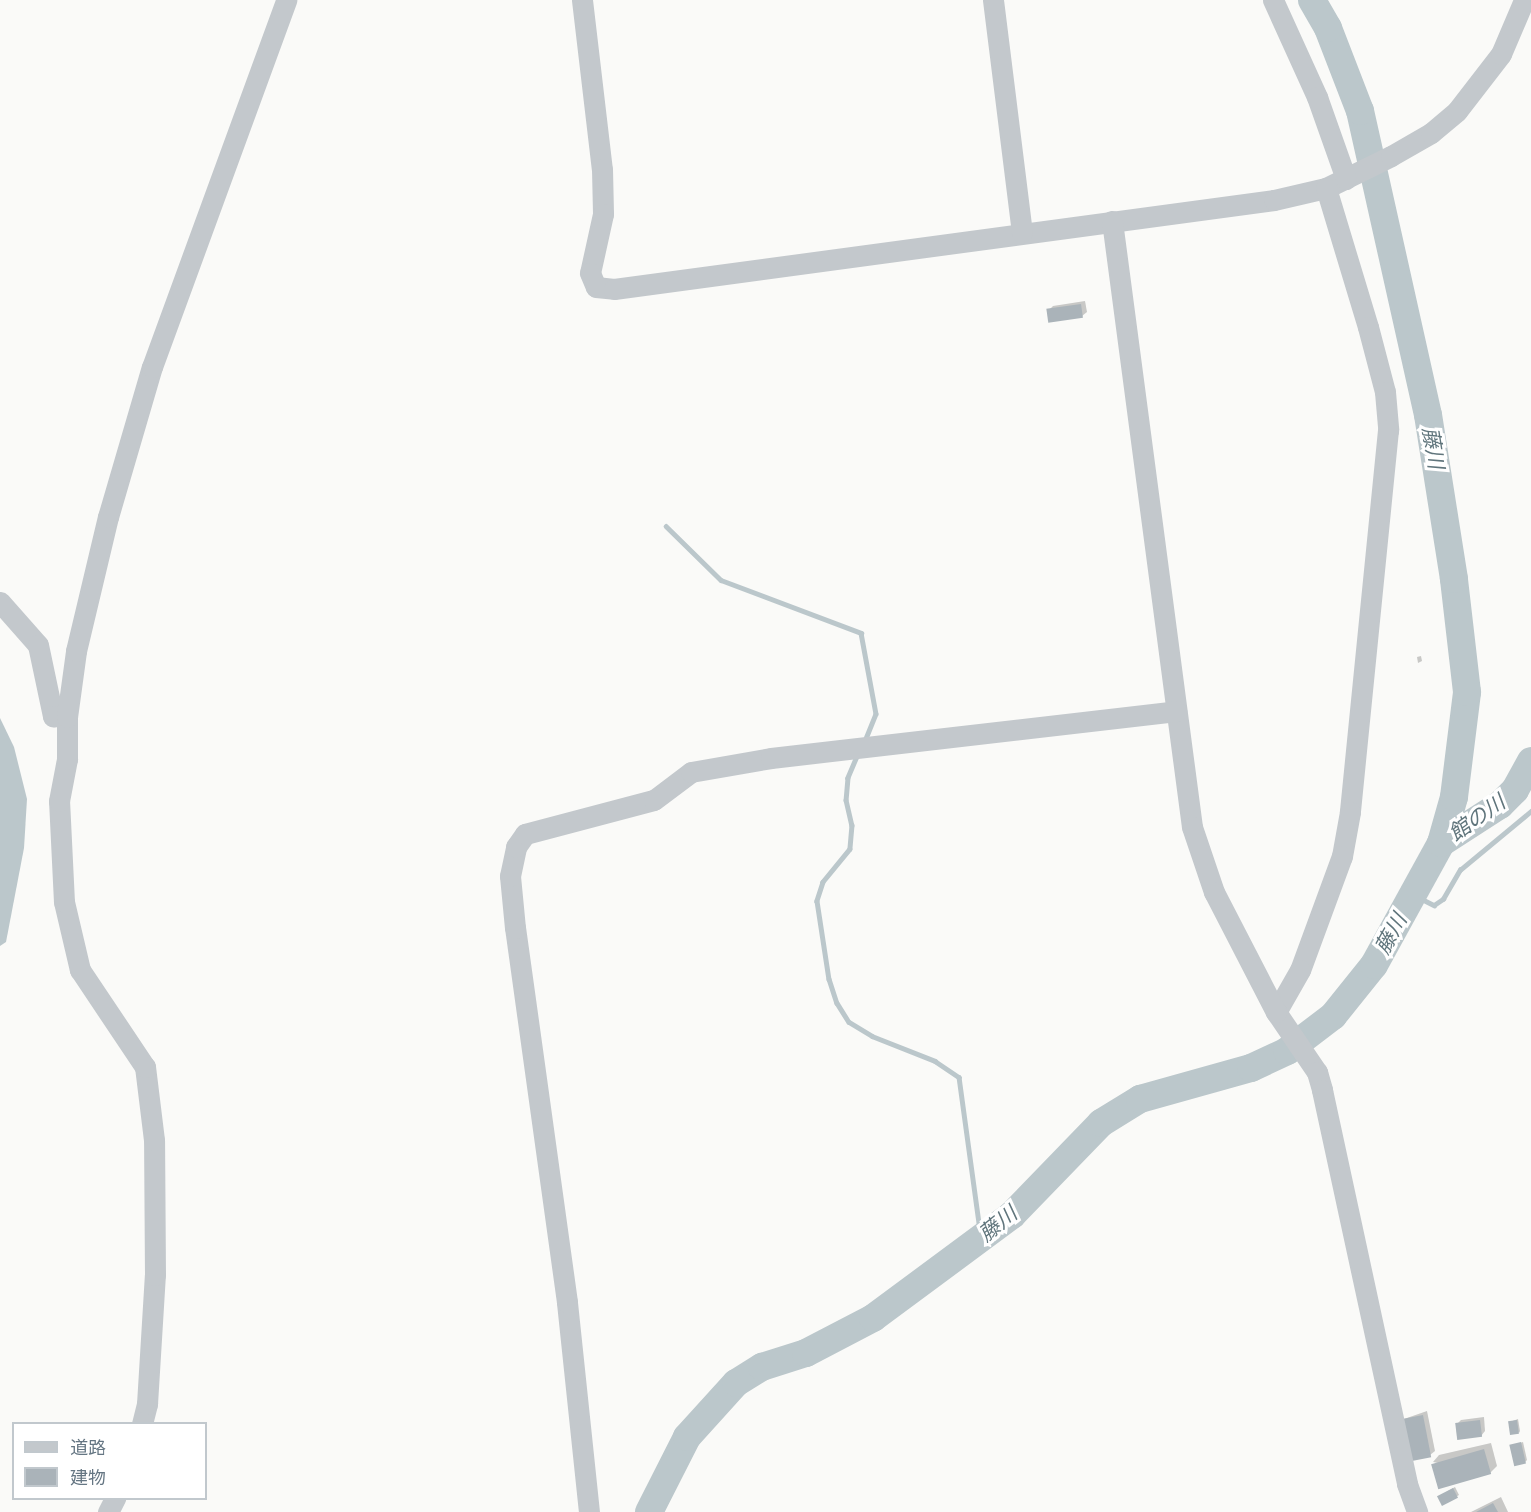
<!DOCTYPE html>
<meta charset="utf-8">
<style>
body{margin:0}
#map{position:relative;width:1531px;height:1512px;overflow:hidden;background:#fafaf8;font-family:"Source Sans 3","Noto Sans JP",sans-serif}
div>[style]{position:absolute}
.water>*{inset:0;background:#bbc7cb}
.shadow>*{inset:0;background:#0003}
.stream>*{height:4.5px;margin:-2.25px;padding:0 2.25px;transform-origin:2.25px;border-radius:2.25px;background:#bbc7cb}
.river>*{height:28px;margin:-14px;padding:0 14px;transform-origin:14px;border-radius:14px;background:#bbc7cb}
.building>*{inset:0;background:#aab3b9;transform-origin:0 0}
.minor>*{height:21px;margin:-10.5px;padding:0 10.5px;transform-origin:10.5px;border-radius:10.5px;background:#c3c8cc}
span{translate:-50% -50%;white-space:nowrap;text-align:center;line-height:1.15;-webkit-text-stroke:6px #fff;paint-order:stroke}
.water-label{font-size:21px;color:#60757c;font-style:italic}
.legend{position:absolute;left:12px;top:1422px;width:195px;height:78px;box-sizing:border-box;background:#fff;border:2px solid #c1c8cd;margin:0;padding:8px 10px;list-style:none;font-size:18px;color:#657683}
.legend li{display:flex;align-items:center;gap:12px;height:30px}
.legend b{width:30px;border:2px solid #c1c8cd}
</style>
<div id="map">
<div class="water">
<div style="clip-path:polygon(0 718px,14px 747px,27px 799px,24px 848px,6px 942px,0 946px)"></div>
</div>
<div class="shadow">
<div style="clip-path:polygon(1085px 301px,1087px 312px,1082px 316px,1049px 310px,1053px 306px)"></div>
<div style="clip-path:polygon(1421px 656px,1422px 661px,1418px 663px,1417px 657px)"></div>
<div style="clip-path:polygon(1427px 1411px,1435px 1451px,1430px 1455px,1404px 1419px)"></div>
<div style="clip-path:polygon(1484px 1417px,1485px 1431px,1481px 1436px,1457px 1424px,1461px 1420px)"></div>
<div style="clip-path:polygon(1518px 1419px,1520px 1431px,1519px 1433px,1510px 1422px)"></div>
<div style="clip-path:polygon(1523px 1442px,1527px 1460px,1525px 1462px,1510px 1446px)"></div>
<div style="clip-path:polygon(1491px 1443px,1497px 1466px,1490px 1473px,1433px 1462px,1439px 1455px)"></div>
<div style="clip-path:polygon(1455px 1487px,1459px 1495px,1444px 1504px,1441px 1495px)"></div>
<div style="clip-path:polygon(1501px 1497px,1508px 1512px,1471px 1512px)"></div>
</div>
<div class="stream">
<div style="left:666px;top:526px;width:77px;rotate:44.5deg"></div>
<div style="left:721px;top:580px;width:150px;rotate:20.7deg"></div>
<div style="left:861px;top:633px;width:82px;rotate:79.5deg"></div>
<div style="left:876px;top:714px;width:29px;rotate:112deg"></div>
<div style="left:858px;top:754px;width:26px;rotate:113deg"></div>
<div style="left:848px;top:778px;width:22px;rotate:95deg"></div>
<div style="left:846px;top:800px;width:26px;rotate:77deg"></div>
<div style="left:852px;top:825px;width:24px;rotate:95deg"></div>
<div style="left:850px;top:849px;width:43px;rotate:129.3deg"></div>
<div style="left:823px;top:882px;width:20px;rotate:108deg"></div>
<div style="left:817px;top:901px;width:79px;rotate:81.3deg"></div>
<div style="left:829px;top:979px;width:25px;rotate:72deg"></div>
<div style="left:837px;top:1003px;width:22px;rotate:58deg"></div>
<div style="left:849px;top:1022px;width:27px;rotate:31deg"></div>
<div style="left:872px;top:1036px;width:68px;rotate:21.6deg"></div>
<div style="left:935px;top:1061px;width:29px;rotate:34deg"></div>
<div style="left:959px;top:1077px;width:162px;rotate:82.2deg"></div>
<div style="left:1412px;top:894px;width:25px;rotate:27deg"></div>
<div style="left:1434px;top:905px;width:11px;rotate:-34deg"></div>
<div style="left:1443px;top:899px;width:34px;rotate:-60deg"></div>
<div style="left:1460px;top:870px;width:92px;rotate:-39.7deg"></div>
</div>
<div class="river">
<div style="left:1441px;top:843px;width:70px;rotate:-32.8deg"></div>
<div style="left:1500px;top:805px;width:21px;rotate:-45deg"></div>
<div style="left:1515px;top:790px;width:33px;rotate:-61deg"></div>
<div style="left:649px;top:1512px;width:84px;rotate:-63.1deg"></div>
<div style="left:687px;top:1437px;width:73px;rotate:-47.8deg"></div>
<div style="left:736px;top:1383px;width:31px;rotate:-32deg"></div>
<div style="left:762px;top:1367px;width:46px;rotate:-17.7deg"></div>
<div style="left:806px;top:1353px;width:76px;rotate:-27.6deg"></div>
<div style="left:873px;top:1318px;width:173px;rotate:-36.5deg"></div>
<div style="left:1012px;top:1215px;width:128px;rotate:-45.9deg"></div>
<div style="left:1101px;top:1123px;width:46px;rotate:-31.6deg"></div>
<div style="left:1140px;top:1099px;width:115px;rotate:-15.6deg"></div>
<div style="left:1251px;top:1068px;width:40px;rotate:-25deg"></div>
<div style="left:1287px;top:1051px;width:58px;rotate:-37.3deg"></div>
<div style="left:1333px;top:1016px;width:65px;rotate:-51.2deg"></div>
<div style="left:1374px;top:965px;width:139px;rotate:-61.2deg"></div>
<div style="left:1441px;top:843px;width:48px;rotate:-74.2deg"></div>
<div style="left:1454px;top:797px;width:106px;rotate:-82.9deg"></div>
<div style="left:1467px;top:692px;width:114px;rotate:-96.6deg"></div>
<div style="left:1454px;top:579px;width:166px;rotate:-99deg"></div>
<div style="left:1428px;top:415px;width:312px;rotate:-102.6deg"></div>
<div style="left:1360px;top:111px;width:89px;rotate:-111.1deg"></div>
<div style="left:1328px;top:28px;width:32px;rotate:-120deg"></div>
</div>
<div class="building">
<div style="left:1081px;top:304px;width:14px;height:35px;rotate:82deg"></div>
<div style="left:1423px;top:1415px;width:43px;height:21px;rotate:79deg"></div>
<div style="left:1480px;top:1420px;width:17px;height:25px;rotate:83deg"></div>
<div style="left:1517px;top:1420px;width:14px;height:9px;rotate:82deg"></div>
<div style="left:1521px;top:1442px;width:22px;height:12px;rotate:77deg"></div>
<div style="left:1484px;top:1449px;width:26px;height:55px;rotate:74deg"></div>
<div style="left:1453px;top:1488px;width:11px;height:18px;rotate:63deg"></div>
<div style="clip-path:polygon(1493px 1503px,1498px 1512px,1476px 1512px)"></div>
</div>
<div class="minor">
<div style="left:582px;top:0;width:170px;rotate:83.3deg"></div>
<div style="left:602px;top:169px;width:45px;rotate:88.7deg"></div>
<div style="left:603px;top:214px;width:60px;rotate:102.4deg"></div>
<div style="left:590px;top:273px;width:15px;rotate:67deg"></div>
<div style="left:596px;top:287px;width:18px;rotate:6deg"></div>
<div style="left:614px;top:289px;width:666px;rotate:-7.68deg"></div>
<div style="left:1274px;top:200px;width:53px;rotate:-13deg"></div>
<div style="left:1326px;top:188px;width:72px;rotate:-26.2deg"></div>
<div style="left:1391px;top:156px;width:46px;rotate:-29.9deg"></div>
<div style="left:1431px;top:133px;width:34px;rotate:-40deg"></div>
<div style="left:1457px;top:111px;width:72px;rotate:-52.3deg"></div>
<div style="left:1501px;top:54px;width:59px;rotate:-66.9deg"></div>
<div style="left:993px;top:0;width:234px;rotate:82.9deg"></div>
<div style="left:1273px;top:0;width:107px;rotate:65.6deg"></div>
<div style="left:1317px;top:97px;width:87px;rotate:70.5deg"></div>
<div style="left:1326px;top:188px;width:145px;rotate:73.2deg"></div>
<div style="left:1368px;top:327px;width:67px;rotate:75.3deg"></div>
<div style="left:1385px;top:392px;width:38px;rotate:85deg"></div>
<div style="left:1388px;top:430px;width:384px;rotate:95.7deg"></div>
<div style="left:1350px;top:812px;width:45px;rotate:100.3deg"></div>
<div style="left:1342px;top:856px;width:121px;rotate:110.2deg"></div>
<div style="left:1300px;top:970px;width:48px;rotate:119.7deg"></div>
<div style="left:1276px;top:1012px;width:73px;rotate:55.7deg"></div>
<div style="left:1317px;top:1072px;width:19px;rotate:74deg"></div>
<div style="left:1322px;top:1090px;width:403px;rotate:77.8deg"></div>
<div style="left:1407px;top:1484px;width:30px;rotate:70deg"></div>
<div style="left:1112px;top:221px;width:611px;rotate:82.48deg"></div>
<div style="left:1192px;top:827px;width:69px;rotate:71.3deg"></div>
<div style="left:1214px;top:892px;width:135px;rotate:62.7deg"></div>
<div style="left:0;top:602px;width:57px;rotate:48.5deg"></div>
<div style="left:38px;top:645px;width:73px;rotate:78.1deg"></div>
<div style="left:53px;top:716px;width:14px;rotate:4deg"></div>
<div style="left:142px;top:1424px;width:21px;rotate:-76deg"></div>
<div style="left:147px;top:1404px;width:129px;rotate:-86.5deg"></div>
<div style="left:155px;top:1275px;width:135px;rotate:-90.4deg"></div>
<div style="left:154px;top:1140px;width:74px;rotate:-97deg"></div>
<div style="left:145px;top:1067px;width:117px;rotate:-123.8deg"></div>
<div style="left:80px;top:970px;width:70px;rotate:-103.2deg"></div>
<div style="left:64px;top:902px;width:101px;rotate:-92.8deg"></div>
<div style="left:59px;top:801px;width:43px;rotate:-79.2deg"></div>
<div style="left:67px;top:759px;width:42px;rotate:-90deg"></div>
<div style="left:67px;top:717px;width:67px;rotate:-82.2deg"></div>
<div style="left:76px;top:651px;width:138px;rotate:-76.6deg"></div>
<div style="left:108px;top:517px;width:156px;rotate:-73.7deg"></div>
<div style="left:152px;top:367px;width:391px;rotate:-69.9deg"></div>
<div style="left:108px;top:1512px;width:16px;rotate:-63deg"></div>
<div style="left:589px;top:1512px;width:211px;rotate:-96deg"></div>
<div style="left:567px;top:1302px;width:378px;rotate:-97.9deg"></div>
<div style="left:515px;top:928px;width:52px;rotate:-95.5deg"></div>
<div style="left:510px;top:876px;width:30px;rotate:-78deg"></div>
<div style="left:516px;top:847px;width:16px;rotate:-55deg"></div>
<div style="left:525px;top:834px;width:133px;rotate:-14.8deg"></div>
<div style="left:654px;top:800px;width:46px;rotate:-37.1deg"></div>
<div style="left:691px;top:772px;width:81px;rotate:-9.9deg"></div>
<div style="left:771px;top:758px;width:408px;rotate:-6.6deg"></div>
</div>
<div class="water-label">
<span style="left:1433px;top:448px;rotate:81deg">藤川</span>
<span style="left:1477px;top:818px;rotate:-35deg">館の川</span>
<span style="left:1391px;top:934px;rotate:-61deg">藤川</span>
<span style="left:998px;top:1224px;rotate:-39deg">藤川</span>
</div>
<ul class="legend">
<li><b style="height:8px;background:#c3c8cc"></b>道路</li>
<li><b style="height:16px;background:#aab3b9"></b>建物</li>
</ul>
</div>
